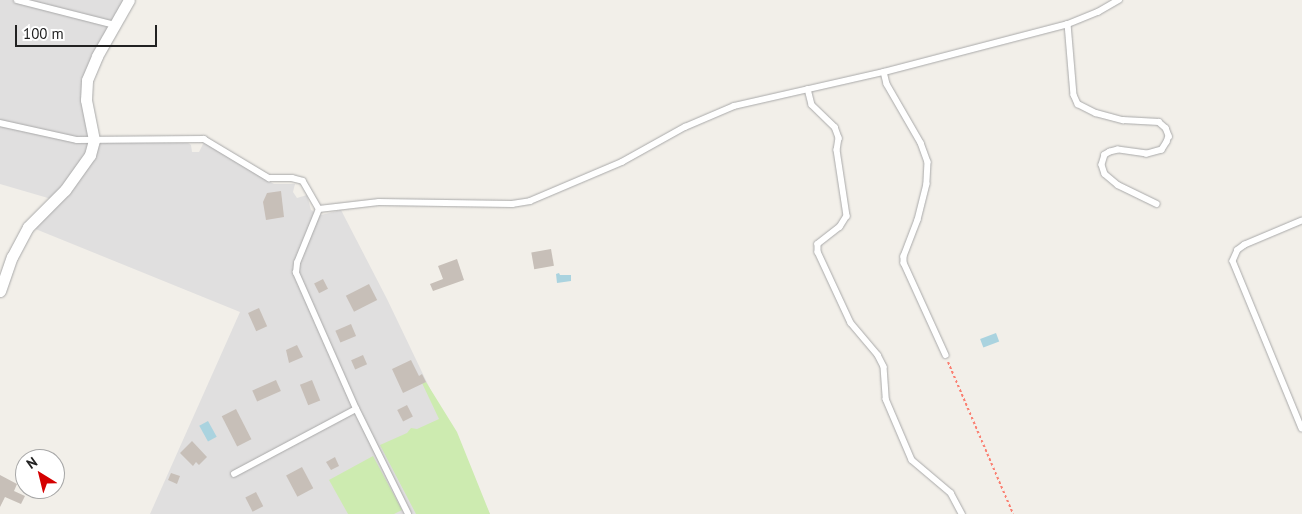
<!DOCTYPE html>
<style>
body{margin:0}
#map{position:relative;width:1302px;height:514px;overflow:hidden;background:#f2efe9;font-family:"PT Sans",sans-serif}
div>[style]{position:absolute}
.residential>*{inset:0;background:#e0dfdf}
.grass>*{inset:0;background:#cdebb0}
.water>*{inset:0;background:#aad3df;transform-origin:0 0}
.building>*{inset:0;background:#c7bfb8;transform-origin:0 0}
.path>*{height:2px;margin-top:-1px;transform-origin:0;background:repeating-linear-gradient(90deg,#fa8072 0 2.5px,transparent 0 5px)}
.roads{filter:drop-shadow(0 0 1px #a9a9a9) drop-shadow(0 0 1px #a9a9a9)}
.lane>*{height:5.5px;margin:-2.75px;padding:0 2.75px;transform-origin:2.75px;border-radius:2.75px;background:#fff}
.street>*{height:11px;margin:-5.5px;padding:0 5.5px;transform-origin:5.5px;border-radius:5.5px;background:#fff}
span{translate:-50% -50%;white-space:nowrap;text-align:center;line-height:1.15;-webkit-text-stroke:5px #fff;paint-order:stroke}
.north{position:absolute;left:15px;top:449px;width:50px;height:50px;box-sizing:border-box;background:#fff;border:1px solid #a7a7a7;border-radius:50%;rotate:324deg;font-size:14px;font-weight:700;line-height:20px;text-align:center;color:#222}
.north::after{content:'';display:block;margin:auto;width:18px;height:22px;background:#d40000;clip-path:polygon(50% 0,100% 100%,50% 72%,0 100%)}
.scale{position:absolute;left:15px;top:25px;width:142px;height:22px;box-sizing:border-box;border:2px solid #222;border-top:0;padding-left:6px;font-size:15px;line-height:18px;white-space:nowrap;color:#222;-webkit-text-stroke:4px #fff;paint-order:stroke}
</style>
<div id="map">
<div class="residential">
<div style="clip-path:polygon(0 0,125px 0,82px 100px,101px 142px,188px 143px,191px 145px,192px 152px,199px 152px,204px 142px,274px 184px,295px 184px,293px 192px,297px 198px,307px 195px,311px 210px,321px 215px,341px 210px,387px 299px,490px 514px,150px 514px,240px 312px,33px 228px,56px 204px,48px 198px,0 184px)"></div>
</div>
<div class="grass">
<div style="clip-path:polygon(426px 382px,457px 432px,490px 514px,416px 514px,380px 445px,407px 433px,411px 428px,417px 429px,439px 419px,422px 383px)"></div>
<div style="clip-path:polygon(373px 456px,402px 510px,394px 514px,348px 514px,329px 480px)"></div>
</div>
<div class="water">
<div style="clip-path:polygon(559px 273px,560px 275px,571px 275px,571px 281px,557px 283px,556px 274px)"></div>
<div style="left:996px;top:333px;width:9px;height:17px;rotate:69deg"></div>
<div style="left:208px;top:421px;width:18px;height:10px;rotate:61deg"></div>
</div>
<div class="building">
<div style="clip-path:polygon(281px 191px,284px 217px,266px 220px,263px 202px,267px 193px)"></div>
<div style="left:551px;top:249px;width:17px;height:20px;rotate:80deg"></div>
<div style="clip-path:polygon(457px 259px,464px 280px,433px 291px,430px 284px,443px 279px,438px 266px)"></div>
<div style="left:323px;top:279px;width:11px;height:10px;rotate:63deg"></div>
<div style="left:369px;top:284px;width:18px;height:26px;rotate:63deg"></div>
<div style="left:259px;top:308px;width:20px;height:12px;rotate:66deg"></div>
<div style="left:351px;top:324px;width:13px;height:17px;rotate:67deg"></div>
<div style="clip-path:polygon(297px 345px,303px 357px,289px 363px,286px 350px)"></div>
<div style="left:363px;top:355px;width:10px;height:13px;rotate:66deg"></div>
<div style="clip-path:polygon(411px 360px,419px 376px,422px 374px,426px 382px,403px 393px,392px 369px)"></div>
<div style="left:276px;top:380px;width:12px;height:26px;rotate:66deg"></div>
<div style="left:312px;top:380px;width:22px;height:13px;rotate:68deg"></div>
<div style="left:407px;top:405px;width:13px;height:11px;rotate:63deg"></div>
<div style="left:236px;top:409px;width:34px;height:16px;rotate:63deg"></div>
<div style="clip-path:polygon(192px 441px,207px 457px,199px 465px,196px 462px,193px 466px,180px 453px)"></div>
<div style="clip-path:polygon(335px 457px,339px 466px,331px 470px,326px 462px)"></div>
<div style="left:302px;top:467px;width:24px;height:18px;rotate:62deg"></div>
<div style="clip-path:polygon(171px 473px,180px 476px,177px 484px,168px 480px)"></div>
<div style="clip-path:polygon(0 475px,17px 484px,14px 491px,25px 496px,21px 504px,5px 497px,0 507px)"></div>
<div style="left:256px;top:492px;width:16px;height:12px;rotate:63deg"></div>
</div>
<div class="path">
<div style="left:948px;top:362px;width:165px;rotate:66.8deg"></div>
</div>
<div class="roads">
<div class="lane">
<div style="left:17px;top:0;width:101px;rotate:14.3deg"></div>
<div style="left:1068px;top:24px;width:71px;rotate:85.2deg"></div>
<div style="left:1074px;top:95px;width:10px;rotate:66deg"></div>
<div style="left:1078px;top:104px;width:20px;rotate:27deg"></div>
<div style="left:1096px;top:113px;width:28px;rotate:15deg"></div>
<div style="left:1123px;top:120px;width:36px;rotate:3deg"></div>
<div style="left:1159px;top:122px;width:9px;rotate:41deg"></div>
<div style="left:1166px;top:128px;width:9px;rotate:69deg"></div>
<div style="left:1169px;top:136px;width:6px;rotate:108deg"></div>
<div style="left:1167px;top:142px;width:9px;rotate:122deg"></div>
<div style="left:1162px;top:150px;width:16px;rotate:165deg"></div>
<div style="left:1147px;top:154px;width:29px;rotate:-172deg"></div>
<div style="left:1118px;top:150px;width:8px;rotate:166deg"></div>
<div style="left:1110px;top:152px;width:6px;rotate:149deg"></div>
<div style="left:1105px;top:155px;width:10px;rotate:107deg"></div>
<div style="left:1102px;top:165px;width:9px;rotate:72deg"></div>
<div style="left:1105px;top:174px;width:17px;rotate:40deg"></div>
<div style="left:1118px;top:185px;width:43px;rotate:26deg"></div>
<div style="left:884px;top:72px;width:12px;rotate:76deg"></div>
<div style="left:887px;top:84px;width:68px;rotate:60deg"></div>
<div style="left:921px;top:143px;width:20px;rotate:70deg"></div>
<div style="left:928px;top:162px;width:22px;rotate:93deg"></div>
<div style="left:927px;top:184px;width:37px;rotate:104deg"></div>
<div style="left:918px;top:220px;width:39px;rotate:111deg"></div>
<div style="left:904px;top:256px;width:7px;rotate:90deg"></div>
<div style="left:904px;top:263px;width:101px;rotate:65.5deg"></div>
<div style="left:808px;top:89px;width:16px;rotate:76deg"></div>
<div style="left:812px;top:105px;width:32px;rotate:44deg"></div>
<div style="left:835px;top:127px;width:12px;rotate:70deg"></div>
<div style="left:839px;top:138px;width:12px;rotate:99deg"></div>
<div style="left:837px;top:150px;width:67px;rotate:81.4deg"></div>
<div style="left:847px;top:216px;width:13px;rotate:122deg"></div>
<div style="left:840px;top:227px;width:28px;rotate:142deg"></div>
<div style="left:818px;top:244px;width:8px;rotate:90deg"></div>
<div style="left:818px;top:252px;width:78px;rotate:65.1deg"></div>
<div style="left:851px;top:323px;width:42px;rotate:49.8deg"></div>
<div style="left:878px;top:355px;width:13px;rotate:63deg"></div>
<div style="left:884px;top:367px;width:32px;rotate:86deg"></div>
<div style="left:886px;top:399px;width:66px;rotate:66.9deg"></div>
<div style="left:912px;top:460px;width:51px;rotate:40.2deg"></div>
<div style="left:951px;top:493px;width:24px;rotate:62deg"></div>
<div style="left:0;top:123px;width:79px;rotate:12.4deg"></div>
<div style="left:77px;top:140px;width:127px;rotate:-0.5deg"></div>
<div style="left:204px;top:139px;width:76px;rotate:31deg"></div>
<div style="left:269px;top:178px;width:23px"></div>
<div style="left:292px;top:178px;width:11px;rotate:15deg"></div>
<div style="left:303px;top:181px;width:32px;rotate:60deg"></div>
<div style="left:1302px;top:221px;width:62px;rotate:157.2deg"></div>
<div style="left:1245px;top:245px;width:9px;rotate:144deg"></div>
<div style="left:1238px;top:250px;width:12px;rotate:114deg"></div>
<div style="left:1233px;top:261px;width:181px;rotate:67.6deg"></div>
<div style="left:234px;top:474px;width:138px;rotate:-28deg"></div>
<div style="left:408px;top:514px;width:117px;rotate:-116.3deg"></div>
<div style="left:356px;top:409px;width:149px;rotate:-113.8deg"></div>
<div style="left:296px;top:273px;width:10px;rotate:-84deg"></div>
<div style="left:297px;top:263px;width:58px;rotate:-67.8deg"></div>
<div style="left:319px;top:209px;width:60px;rotate:-6.7deg"></div>
<div style="left:379px;top:202px;width:133px;rotate:0.9deg"></div>
<div style="left:512px;top:204px;width:18px;rotate:-9deg"></div>
<div style="left:530px;top:201px;width:100px;rotate:-23deg"></div>
<div style="left:622px;top:162px;width:72px;rotate:-29.1deg"></div>
<div style="left:685px;top:127px;width:53px;rotate:-23.2deg"></div>
<div style="left:734px;top:106px;width:154px;rotate:-12.8deg"></div>
<div style="left:884px;top:72px;width:190px;rotate:-14.6deg"></div>
<div style="left:1068px;top:24px;width:32px;rotate:-22deg"></div>
<div style="left:1098px;top:12px;width:24px;rotate:-30deg"></div>
</div>
<div class="street">
<div style="left:0;top:291px;width:36px;rotate:-71deg"></div>
<div style="left:12px;top:257px;width:34px;rotate:-62deg"></div>
<div style="left:28px;top:227px;width:52px;rotate:-45deg"></div>
<div style="left:65px;top:190px;width:43px;rotate:-54.5deg"></div>
<div style="left:90px;top:155px;width:16px;rotate:-75deg"></div>
<div style="left:94px;top:140px;width:41px;rotate:-101.3deg"></div>
<div style="left:86px;top:100px;width:20px;rotate:-87deg"></div>
<div style="left:87px;top:80px;width:26px;rotate:-67deg"></div>
<div style="left:97px;top:56px;width:64px;rotate:-60.3deg"></div>
</div>
</div>
<div class="north">N</div>
<div class="scale">100 m</div>
</div>
